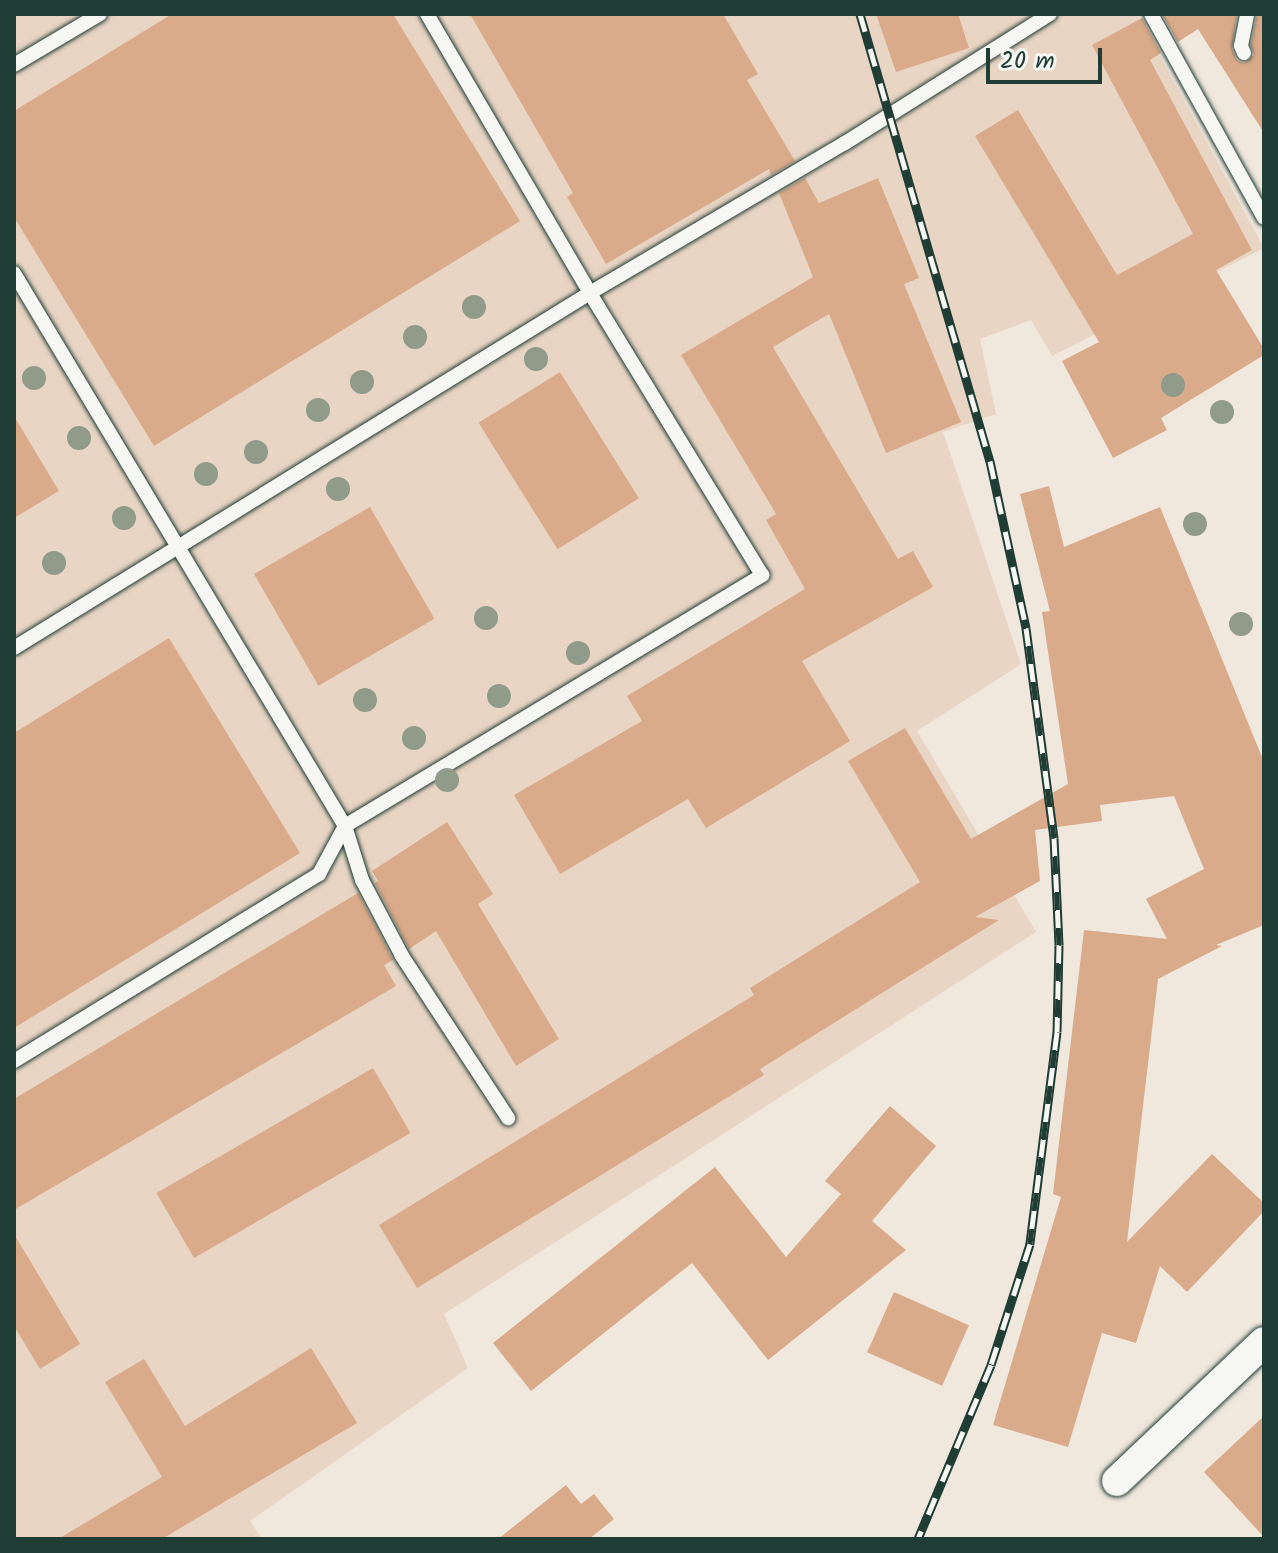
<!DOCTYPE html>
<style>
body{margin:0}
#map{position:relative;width:1278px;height:1553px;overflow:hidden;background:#f0e7dd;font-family:Kalam,sans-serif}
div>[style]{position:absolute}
.built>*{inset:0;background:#e9d5c4}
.building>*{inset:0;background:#daab8b;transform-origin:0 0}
.roads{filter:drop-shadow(0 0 2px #1f3d34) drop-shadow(0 0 2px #1f3d34)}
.service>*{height:14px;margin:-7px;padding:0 7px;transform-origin:7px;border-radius:7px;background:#f6f6f2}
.minor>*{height:30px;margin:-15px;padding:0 15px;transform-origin:15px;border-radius:15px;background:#f6f6f2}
.rail>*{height:9px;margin-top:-4.5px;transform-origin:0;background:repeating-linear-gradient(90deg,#f6f6f2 0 18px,#1f3d34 0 36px);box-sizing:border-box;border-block:2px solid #1f3d34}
.trees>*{width:24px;height:24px;margin:-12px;border-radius:50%;background:#909b8a}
span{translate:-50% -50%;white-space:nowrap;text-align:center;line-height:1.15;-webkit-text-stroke:8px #f6f6f2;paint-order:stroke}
.frame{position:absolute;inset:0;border:16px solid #1f3d34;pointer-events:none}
.scale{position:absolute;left:986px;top:48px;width:116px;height:36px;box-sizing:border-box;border:4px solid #1f3d34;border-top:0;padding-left:10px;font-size:24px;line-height:28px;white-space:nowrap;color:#1f3d34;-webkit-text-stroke:6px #f6f6f2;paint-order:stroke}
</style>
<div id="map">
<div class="built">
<div style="clip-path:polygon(14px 14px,1137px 14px,1264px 248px,1052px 356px,1031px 320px,980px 339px,996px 414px,943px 432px,1021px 664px,917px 731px,1036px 932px,444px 1314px,468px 1368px,250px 1521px,262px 1539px,14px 1539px)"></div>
</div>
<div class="building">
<div style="clip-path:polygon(172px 14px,393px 14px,520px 221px,154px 446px,14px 217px,14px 111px)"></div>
<div style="clip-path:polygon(470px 14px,723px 14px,758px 74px,747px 80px,795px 161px,771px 175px,769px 169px,606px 264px,567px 197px,573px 193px)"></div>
<div style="clip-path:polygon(876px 14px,958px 14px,969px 48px,896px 72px)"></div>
<div style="clip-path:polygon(1162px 14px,1237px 14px,1232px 49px,1237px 60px,1244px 63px,1254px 55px,1251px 45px,1257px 14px,1264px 14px,1264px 133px,1198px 29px,1178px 42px)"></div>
<div style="clip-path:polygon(1142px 18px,1161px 53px,1150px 60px,1252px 250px,1216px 270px,1264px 349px,1264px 355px,1161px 418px,1167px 430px,1113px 458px,1062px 361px,1099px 342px,975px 136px,1018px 110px,1117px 275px,1193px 234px,1092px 45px)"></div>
<div style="clip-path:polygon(805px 178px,819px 203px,878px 178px,919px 278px,904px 284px,961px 422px,886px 453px,829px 314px,773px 347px,898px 559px,913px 551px,933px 587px,802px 661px,850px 741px,706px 828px,688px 799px,560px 874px,514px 795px,642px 721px,627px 696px,805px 589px,766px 520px,776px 514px,681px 355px,813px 277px,779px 193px)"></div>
<div style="left:560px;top:372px;width:149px;height:96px;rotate:58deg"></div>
<div style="clip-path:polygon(14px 416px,59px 491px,14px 518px)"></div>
<div style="clip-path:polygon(1049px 486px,1064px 547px,1160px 507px,1264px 762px,1264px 925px,1216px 945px,1222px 946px,1158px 979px,1127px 1242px,1212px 1154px,1264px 1203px,1264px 1211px,1187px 1292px,1160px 1266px,1136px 1343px,1102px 1333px,1068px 1447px,993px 1425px,1061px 1197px,1053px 1194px,1084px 930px,1167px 939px,1146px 899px,1204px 869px,1174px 796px,1100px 805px,1102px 821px,1035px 830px,1040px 881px,975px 917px,999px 920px,760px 1069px,764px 1075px,417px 1288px,379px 1225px,754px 995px,750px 988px,920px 882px,848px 761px,905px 728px,971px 839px,1068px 784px,1042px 612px,1050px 611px,1020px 494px)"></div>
<div style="left:370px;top:507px;width:129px;height:134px;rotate:60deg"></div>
<div style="clip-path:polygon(169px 638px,300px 853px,14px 1028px,14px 733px)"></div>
<div style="clip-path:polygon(447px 822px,493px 894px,478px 904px,559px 1039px,516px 1066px,436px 931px,409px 949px,375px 883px,378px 881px,372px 871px)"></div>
<div style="clip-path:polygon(358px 893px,393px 960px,384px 965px,396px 986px,14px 1210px,14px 1099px)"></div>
<div style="left:373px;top:1068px;width:75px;height:250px;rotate:60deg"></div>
<div style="clip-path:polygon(890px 1106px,936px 1146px,872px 1221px,906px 1250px,768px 1360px,692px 1263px,531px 1391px,493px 1343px,715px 1167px,786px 1257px,841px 1194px,825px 1181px)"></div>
<div style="clip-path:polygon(14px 1234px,80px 1344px,40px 1369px,14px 1326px)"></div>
<div style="left:894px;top:1292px;width:82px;height:66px;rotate:24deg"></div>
<div style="clip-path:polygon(311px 1348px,357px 1423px,162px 1539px,58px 1539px,162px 1477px,105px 1382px,144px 1359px,185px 1426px)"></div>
<div style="clip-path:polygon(1264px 1416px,1264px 1537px,1204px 1472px)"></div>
<div style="clip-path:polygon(566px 1485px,581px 1504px,594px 1494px,614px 1519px,589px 1539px,498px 1539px)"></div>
</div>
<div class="roads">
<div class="service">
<div style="left:1151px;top:14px;width:233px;rotate:61deg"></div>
<div style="left:1244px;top:53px;width:8px;rotate:-113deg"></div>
<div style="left:1241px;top:46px;width:33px;rotate:-79deg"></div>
<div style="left:14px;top:65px;width:100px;rotate:-30.7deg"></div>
<div style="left:14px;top:273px;width:644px;rotate:59.1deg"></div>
<div style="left:345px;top:826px;width:57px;rotate:72.5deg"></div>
<div style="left:362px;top:880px;width:86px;rotate:62.2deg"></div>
<div style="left:402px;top:956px;width:194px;rotate:56.8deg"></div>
<div style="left:14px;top:648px;width:677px;rotate:-31.65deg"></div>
<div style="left:590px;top:293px;width:296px;rotate:-30.5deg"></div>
<div style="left:845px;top:143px;width:242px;rotate:-32.2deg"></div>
<div style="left:14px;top:1061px;width:358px;rotate:-31.5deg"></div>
<div style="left:319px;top:874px;width:55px;rotate:-61.6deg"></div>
<div style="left:345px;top:826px;width:487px;rotate:-31deg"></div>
<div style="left:762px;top:575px;width:330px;rotate:-121.4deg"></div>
<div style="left:590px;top:293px;width:323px;rotate:-120.3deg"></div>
</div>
<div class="minor">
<div style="left:1117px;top:1481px;width:202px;rotate:-43.4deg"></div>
</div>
</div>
<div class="rail">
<div style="left:860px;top:14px;width:466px;rotate:73.8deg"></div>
<div style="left:990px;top:461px;width:171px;rotate:77.8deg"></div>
<div style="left:1026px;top:628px;width:212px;rotate:82.4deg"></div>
<div style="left:1054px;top:838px;width:107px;rotate:87.3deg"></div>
<div style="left:1059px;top:945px;width:87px;rotate:91.3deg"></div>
<div style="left:1057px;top:1032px;width:214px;rotate:97.3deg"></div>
<div style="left:1030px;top:1244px;width:127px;rotate:107.9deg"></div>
<div style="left:991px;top:1365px;width:189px;rotate:112.8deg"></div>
</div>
<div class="trees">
<div style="left:474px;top:307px"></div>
<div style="left:415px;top:337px"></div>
<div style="left:536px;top:359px"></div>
<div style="left:34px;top:378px"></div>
<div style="left:362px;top:382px"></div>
<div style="left:1173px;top:385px"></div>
<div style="left:318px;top:410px"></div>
<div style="left:1222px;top:412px"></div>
<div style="left:79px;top:438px"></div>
<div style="left:256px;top:452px"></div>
<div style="left:206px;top:474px"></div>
<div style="left:338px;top:489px"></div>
<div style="left:124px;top:518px"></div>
<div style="left:1195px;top:524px"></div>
<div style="left:54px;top:563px"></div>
<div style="left:486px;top:618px"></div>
<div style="left:1241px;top:624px"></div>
<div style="left:578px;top:653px"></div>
<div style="left:499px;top:696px"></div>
<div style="left:365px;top:700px"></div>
<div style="left:414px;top:738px"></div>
<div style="left:447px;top:780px"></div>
</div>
<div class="frame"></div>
<div class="scale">20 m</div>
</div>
